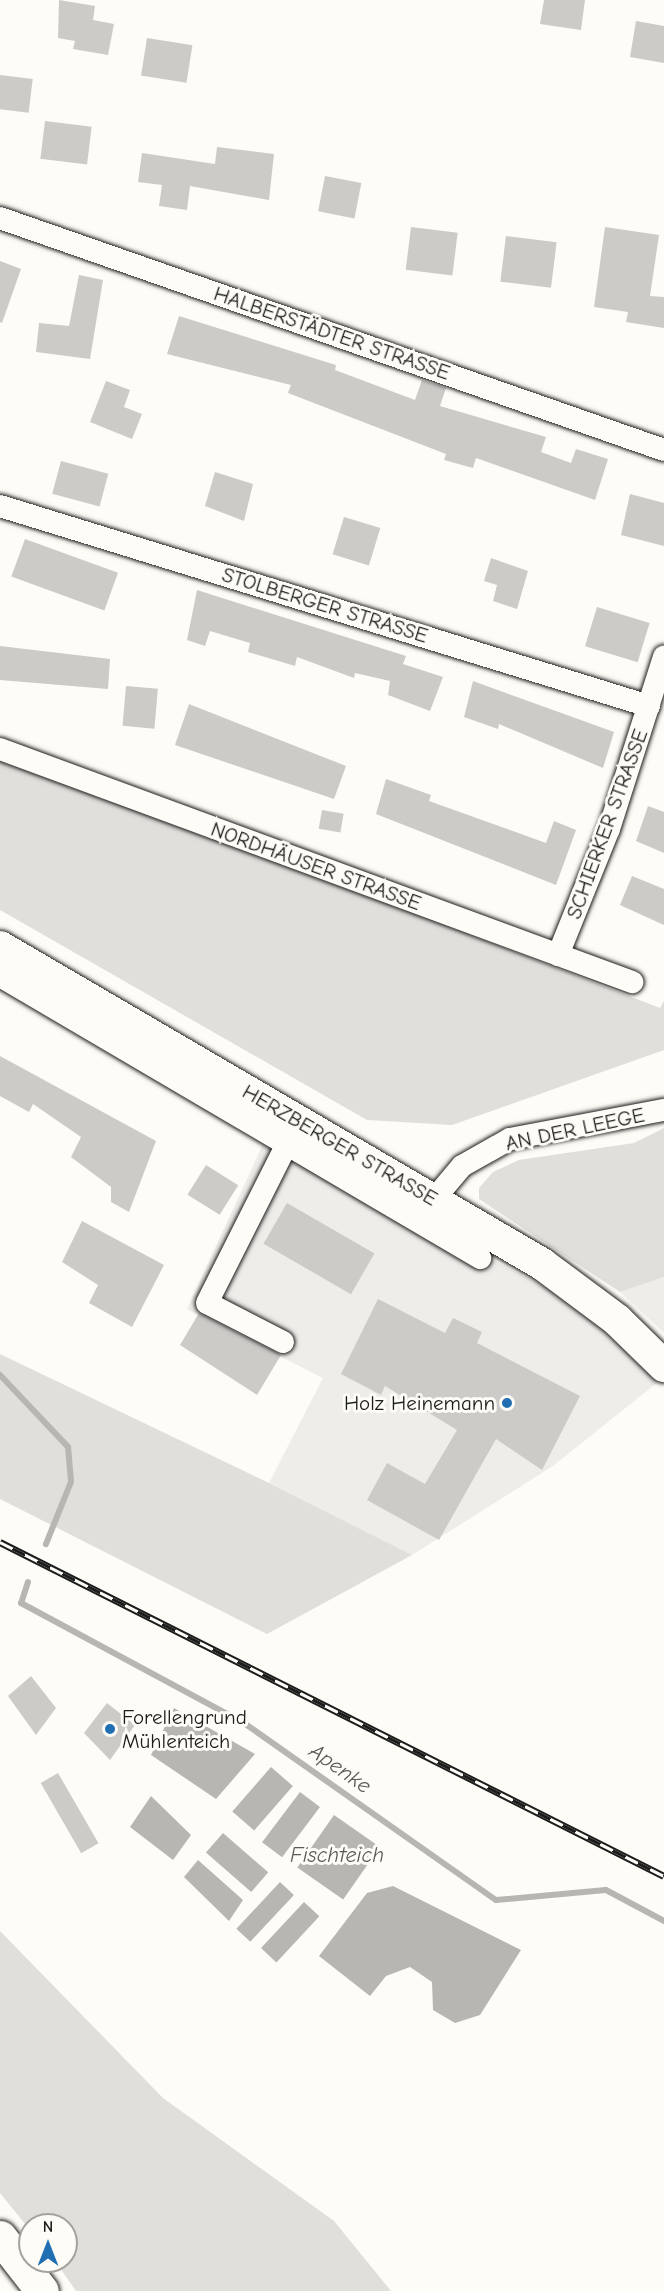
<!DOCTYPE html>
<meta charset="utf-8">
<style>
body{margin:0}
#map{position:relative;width:664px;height:2291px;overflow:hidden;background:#fdfcf7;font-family:"Comic Neue",sans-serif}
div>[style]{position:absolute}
.built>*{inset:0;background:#eeede9}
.green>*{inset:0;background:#e0dfdb}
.water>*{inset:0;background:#b7b6b2;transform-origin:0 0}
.stream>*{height:6px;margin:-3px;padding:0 3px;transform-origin:3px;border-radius:3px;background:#b7b6b2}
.building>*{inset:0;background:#cccbc8;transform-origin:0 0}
.roads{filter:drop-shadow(0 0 2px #1c1c1c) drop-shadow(0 0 2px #1c1c1c)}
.street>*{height:22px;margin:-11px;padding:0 11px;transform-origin:11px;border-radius:11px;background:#fdfcf7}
.secondary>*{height:32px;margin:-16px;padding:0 16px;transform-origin:16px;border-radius:16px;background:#fdfcf7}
.highway>*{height:33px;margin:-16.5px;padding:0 16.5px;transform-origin:16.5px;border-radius:16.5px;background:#fdfcf7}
.rail>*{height:7px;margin-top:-3.5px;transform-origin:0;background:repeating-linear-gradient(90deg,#fdfcf7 0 14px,#1c1c1c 0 28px);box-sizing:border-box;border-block:2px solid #1c1c1c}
.dots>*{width:16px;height:16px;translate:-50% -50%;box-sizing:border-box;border:3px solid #fdfcf7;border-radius:50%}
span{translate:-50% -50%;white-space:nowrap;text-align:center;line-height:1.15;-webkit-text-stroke:6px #fdfcf7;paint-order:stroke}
.street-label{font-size:21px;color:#1c1c1c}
.poi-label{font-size:21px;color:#1c1c1c}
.right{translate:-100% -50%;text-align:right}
.left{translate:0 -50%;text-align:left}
.water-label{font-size:22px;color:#5a5a58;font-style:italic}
.north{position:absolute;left:18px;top:2213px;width:60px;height:60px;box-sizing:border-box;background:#fdfcf7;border:2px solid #a3a29f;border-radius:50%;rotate:0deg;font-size:16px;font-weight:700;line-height:24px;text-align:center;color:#1c1c1c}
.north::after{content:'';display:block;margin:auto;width:21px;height:27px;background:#1f6fb2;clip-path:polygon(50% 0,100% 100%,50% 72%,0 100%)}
</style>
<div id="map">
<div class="built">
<div style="clip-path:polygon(263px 1144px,573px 1301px,658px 1382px,553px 1466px,412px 1555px,269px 1483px,323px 1378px,187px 1309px)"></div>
<div style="clip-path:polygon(664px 1277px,664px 1333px,620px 1292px)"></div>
</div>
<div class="green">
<div style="clip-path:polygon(0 754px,660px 1008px,664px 1001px,664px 1050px,452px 1125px,367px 1120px,0 910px)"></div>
<div style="clip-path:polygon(664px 1128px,664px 1277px,620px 1292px,479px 1199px,479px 1188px,493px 1172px,519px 1160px,634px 1143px)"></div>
<div style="clip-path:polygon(0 1354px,269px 1483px,412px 1555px,267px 1634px,0 1499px)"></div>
<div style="clip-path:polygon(0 1931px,163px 2098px,334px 2221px,391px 2291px,76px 2291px,55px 2261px,66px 2261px,66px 2225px,30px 2225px,30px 2230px,0 2193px)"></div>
</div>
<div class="water">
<div style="clip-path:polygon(174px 1708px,255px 1754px,216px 1799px,151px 1755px)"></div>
<div style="left:271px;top:1767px;width:29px;height:59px;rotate:41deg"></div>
<div style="left:300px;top:1792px;width:25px;height:63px;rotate:37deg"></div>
<div style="clip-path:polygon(151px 1796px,191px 1835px,173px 1860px,130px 1827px)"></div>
<div style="left:334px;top:1815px;width:56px;height:64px;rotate:35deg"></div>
<div style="left:223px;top:1833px;width:60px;height:26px;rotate:41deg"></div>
<div style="clip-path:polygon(198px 1860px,243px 1900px,229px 1921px,184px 1877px)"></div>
<div style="left:280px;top:1882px;width:19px;height:64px;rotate:43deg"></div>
<div style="clip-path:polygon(393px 1886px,521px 1950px,480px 2015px,455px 2023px,433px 2010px,432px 1982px,410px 1967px,386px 1976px,370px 1996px,319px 1956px,367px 1893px)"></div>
<div style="left:304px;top:1902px;width:21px;height:63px;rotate:43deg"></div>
</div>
<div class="stream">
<div style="left:0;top:1375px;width:99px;rotate:46.6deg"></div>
<div style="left:68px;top:1447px;width:35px;rotate:85deg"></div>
<div style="left:71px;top:1482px;width:67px;rotate:112deg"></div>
<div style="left:28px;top:1582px;width:22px;rotate:108deg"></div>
<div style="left:21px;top:1603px;width:253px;rotate:28.3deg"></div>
<div style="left:244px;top:1723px;width:308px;rotate:35.1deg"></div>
<div style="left:496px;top:1900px;width:110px;rotate:-5.2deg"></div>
<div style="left:606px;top:1890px;width:66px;rotate:28.1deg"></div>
</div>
<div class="building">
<div style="clip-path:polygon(59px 0,95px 6px,93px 20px,114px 24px,108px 55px,73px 49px,75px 41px,58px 38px)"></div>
<div style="clip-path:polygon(544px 0,585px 0,581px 30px,540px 24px)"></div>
<div style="clip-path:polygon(636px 21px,664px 26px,664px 63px,630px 57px)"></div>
<div style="left:147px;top:38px;width:46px;height:38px;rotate:9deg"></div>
<div style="left:0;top:75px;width:33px;height:34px;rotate:7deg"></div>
<div style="left:45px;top:121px;width:47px;height:38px;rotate:7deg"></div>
<div style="clip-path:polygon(217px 147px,274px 154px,269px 200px,190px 186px,187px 210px,159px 206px,162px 185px,138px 182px,142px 153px,215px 164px)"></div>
<div style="left:325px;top:176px;width:37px;height:36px;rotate:11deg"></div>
<div style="left:411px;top:227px;width:47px;height:43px;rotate:7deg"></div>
<div style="clip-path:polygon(605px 227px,659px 235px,650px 296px,664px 297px,664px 328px,626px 322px,628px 312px,594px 307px)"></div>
<div style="left:506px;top:236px;width:51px;height:46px;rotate:7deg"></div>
<div style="clip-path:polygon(0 261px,21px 269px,2px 323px,0 322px)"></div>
<div style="clip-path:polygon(79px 275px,103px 280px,90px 359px,36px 352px,39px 323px,69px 326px)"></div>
<div style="clip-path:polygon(179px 316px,336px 365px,335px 370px,415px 400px,422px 380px,446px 388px,440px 406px,546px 437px,541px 452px,571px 463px,576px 449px,608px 459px,595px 500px,476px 458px,473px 468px,444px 460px,446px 454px,288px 393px,291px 385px,167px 354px)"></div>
<div style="clip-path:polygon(106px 381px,130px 390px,124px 407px,142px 414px,132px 439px,90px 422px)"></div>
<div style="left:61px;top:461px;width:49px;height:34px;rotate:15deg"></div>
<div style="clip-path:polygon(215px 472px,253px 484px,244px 521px,205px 506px)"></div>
<div style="clip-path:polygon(630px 494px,664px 503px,664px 546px,621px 535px)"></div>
<div style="left:344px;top:517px;width:38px;height:39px;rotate:17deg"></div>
<div style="left:25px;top:539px;width:99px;height:40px;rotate:20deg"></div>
<div style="clip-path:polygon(491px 558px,528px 571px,517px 609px,493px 601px,497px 585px,484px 581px)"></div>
<div style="clip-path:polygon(197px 590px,406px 656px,403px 664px,443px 677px,430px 711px,388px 695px,390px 681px,355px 673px,354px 678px,297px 657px,295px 666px,248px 652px,250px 643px,210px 631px,205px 646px,187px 640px)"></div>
<div style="left:597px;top:607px;width:55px;height:41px;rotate:17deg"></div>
<div style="clip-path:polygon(0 646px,110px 659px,108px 689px,0 680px)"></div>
<div style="clip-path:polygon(473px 681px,614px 732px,603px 768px,499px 724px,498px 729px,464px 717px)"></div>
<div style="left:126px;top:686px;width:32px;height:40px;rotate:5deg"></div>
<div style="clip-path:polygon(189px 704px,346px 766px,334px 799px,175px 745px)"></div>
<div style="clip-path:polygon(386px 779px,431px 795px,429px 801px,546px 843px,554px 821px,576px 830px,556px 885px,376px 814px)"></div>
<div style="clip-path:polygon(648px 806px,664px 812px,664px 853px,636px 841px)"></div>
<div style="left:322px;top:810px;width:22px;height:19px;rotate:10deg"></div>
<div style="clip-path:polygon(632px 876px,664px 889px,664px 925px,620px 905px)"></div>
<div style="clip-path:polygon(0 1056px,156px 1141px,129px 1212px,111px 1202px,111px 1187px,71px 1157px,81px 1137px,33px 1104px,29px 1112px,0 1096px)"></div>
<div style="left:206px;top:1165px;width:38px;height:35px;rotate:32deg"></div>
<div style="left:287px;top:1203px;width:101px;height:47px;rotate:30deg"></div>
<div style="clip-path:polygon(82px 1221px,164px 1265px,132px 1327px,89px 1303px,98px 1285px,62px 1262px)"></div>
<div style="clip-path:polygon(378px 1299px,445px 1333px,453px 1318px,482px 1332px,477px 1343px,580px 1396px,542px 1470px,496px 1439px,439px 1540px,367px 1500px,387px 1463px,425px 1484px,457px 1430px,385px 1386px,381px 1395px,341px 1374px)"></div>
<div style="clip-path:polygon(199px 1313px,281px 1355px,257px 1395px,180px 1345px)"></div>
<div style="clip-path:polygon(31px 1676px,56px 1708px,36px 1735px,8px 1696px)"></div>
<div style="clip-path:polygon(107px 1703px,135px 1725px,110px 1760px,84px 1733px)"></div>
<div style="left:58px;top:1773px;width:81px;height:20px;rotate:60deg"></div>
</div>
<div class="roads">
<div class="street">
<div style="left:0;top:218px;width:703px;rotate:19.26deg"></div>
<div style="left:0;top:506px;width:679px;rotate:17.13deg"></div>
<div style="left:0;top:749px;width:674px;rotate:20.24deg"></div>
<div style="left:558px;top:955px;width:136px;rotate:-68deg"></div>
<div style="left:609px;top:829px;width:181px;rotate:-72.3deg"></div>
<div style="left:0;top:976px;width:557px;rotate:30.43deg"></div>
<div style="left:435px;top:1198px;width:42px;rotate:-49.8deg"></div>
<div style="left:462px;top:1166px;width:55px;rotate:-29.4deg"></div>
<div style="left:510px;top:1139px;width:157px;rotate:-10.7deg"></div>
<div style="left:283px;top:1342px;width:85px;rotate:-152.8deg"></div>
<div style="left:207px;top:1303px;width:178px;rotate:-63.3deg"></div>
</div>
<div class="secondary">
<div style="left:0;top:947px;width:628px;rotate:30.32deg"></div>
<div style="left:542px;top:1264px;width:94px;rotate:36.7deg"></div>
<div style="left:617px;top:1320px;width:66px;rotate:44.4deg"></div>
</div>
<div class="highway">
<div style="left:0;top:2237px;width:68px;rotate:52.1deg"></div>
</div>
</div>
<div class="rail">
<div style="left:0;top:1542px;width:743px;rotate:26.7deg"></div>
</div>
<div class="dots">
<div style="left:507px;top:1403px;background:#1f6fb2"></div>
<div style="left:110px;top:1729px;background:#1f6fb2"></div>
</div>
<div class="street-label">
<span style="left:332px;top:333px;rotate:19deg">HALBERSTÄDTER STRASSE</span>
<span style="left:325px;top:605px;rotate:17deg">STOLBERGER STRASSE</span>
<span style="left:607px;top:824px;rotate:-70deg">SCHIERKER STRASSE</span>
<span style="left:316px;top:866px;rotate:20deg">NORDHÄUSER STRASSE</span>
<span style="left:575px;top:1129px;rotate:-12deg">AN DER LEEGE</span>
<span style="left:340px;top:1145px;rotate:30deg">HERZBERGER STRASSE</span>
</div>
<div class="poi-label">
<span class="right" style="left:495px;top:1403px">Holz Heinemann</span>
<span class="left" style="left:122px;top:1729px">Forellengrund<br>Mühlenteich</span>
</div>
<div class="water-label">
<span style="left:340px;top:1769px;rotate:35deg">Apenke</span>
<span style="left:337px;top:1856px">Fischteich</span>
</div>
<div class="north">N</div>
</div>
